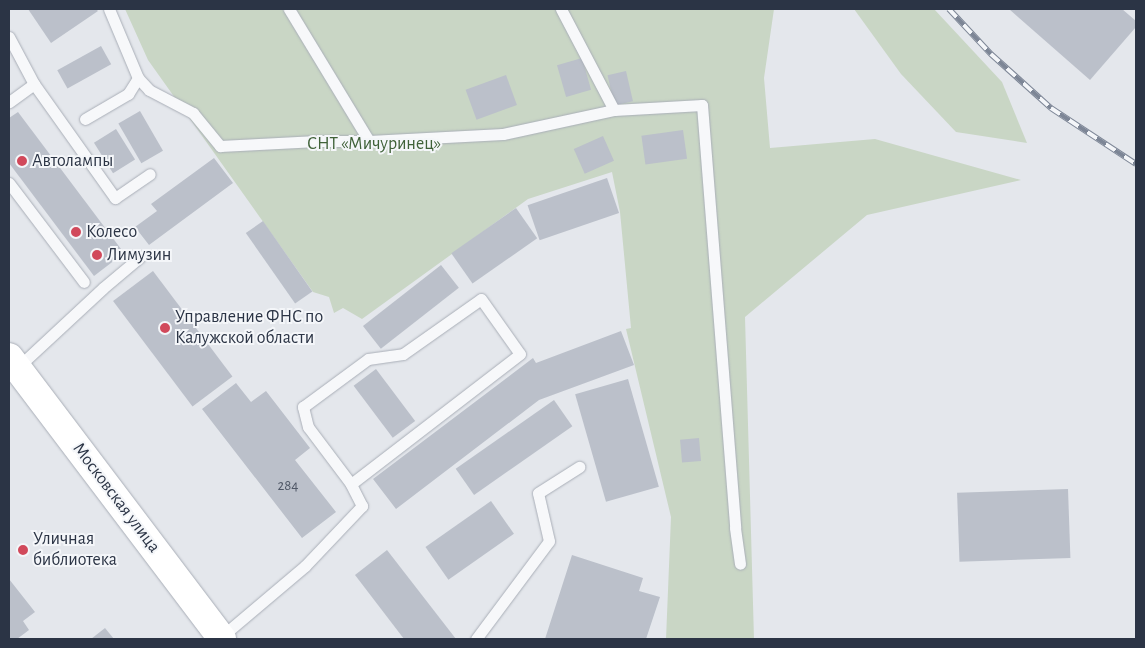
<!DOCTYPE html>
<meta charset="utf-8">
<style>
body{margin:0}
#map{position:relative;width:1145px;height:648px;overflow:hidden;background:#e4e7ec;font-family:"Alegreya Sans",sans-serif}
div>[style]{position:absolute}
.green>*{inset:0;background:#c9d6c5}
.building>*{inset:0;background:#bbc0ca;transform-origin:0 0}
.roads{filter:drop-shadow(0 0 1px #a9aeb7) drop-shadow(0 0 1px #a9aeb7)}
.lane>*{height:11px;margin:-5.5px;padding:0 5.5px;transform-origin:5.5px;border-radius:5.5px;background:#f7f8fa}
.primary>*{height:28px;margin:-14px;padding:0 14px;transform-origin:14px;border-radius:14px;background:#fff}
.rail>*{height:5.5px;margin-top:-2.75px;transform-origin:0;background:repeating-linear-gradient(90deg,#f4f6f9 0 11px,#7d8696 0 22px);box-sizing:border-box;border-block:1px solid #7d8696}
.dots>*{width:14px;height:14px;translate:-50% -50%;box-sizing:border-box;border:2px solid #f4f6f9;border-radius:50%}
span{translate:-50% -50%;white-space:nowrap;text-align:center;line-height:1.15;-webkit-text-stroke:4px #f4f6f9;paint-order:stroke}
.number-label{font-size:15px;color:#4f5766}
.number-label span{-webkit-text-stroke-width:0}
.park-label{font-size:18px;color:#3f6138}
.poi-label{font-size:18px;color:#2b3445}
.left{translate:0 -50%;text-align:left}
.street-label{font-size:18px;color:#2b3445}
.frame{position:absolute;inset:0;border:10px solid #2b3445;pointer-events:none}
</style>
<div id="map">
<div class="green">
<div style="clip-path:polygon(125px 9px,774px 9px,764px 78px,770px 148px,875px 139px,1021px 180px,867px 215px,745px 317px,754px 639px,666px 639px,671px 517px,626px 329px,631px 328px,620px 212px,612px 172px,528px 199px,362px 319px,343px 308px,334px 313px,329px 297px,313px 292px,148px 60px)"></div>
<div style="clip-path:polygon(854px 9px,934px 9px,1002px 82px,1027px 143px,956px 132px,901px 74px)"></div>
</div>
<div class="building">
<div style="clip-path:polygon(28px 9px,96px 9px,98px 11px,51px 43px)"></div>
<div style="clip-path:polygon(1009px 9px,1122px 9px,1136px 21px,1136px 27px,1090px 80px)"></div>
<div style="left:101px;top:46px;width:21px;height:50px;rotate:61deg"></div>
<div style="left:582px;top:58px;width:33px;height:26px;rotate:74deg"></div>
<div style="left:626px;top:71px;width:31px;height:19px;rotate:77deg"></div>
<div style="left:506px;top:75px;width:32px;height:43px;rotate:70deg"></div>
<div style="left:140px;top:111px;width:46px;height:25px;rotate:60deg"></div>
<div style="clip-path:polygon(18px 112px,124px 253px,94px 276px,9px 163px,9px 118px)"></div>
<div style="left:116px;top:129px;width:36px;height:26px;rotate:58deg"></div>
<div style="left:683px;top:130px;width:29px;height:42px;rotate:82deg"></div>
<div style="left:603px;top:136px;width:27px;height:32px;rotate:66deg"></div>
<div style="clip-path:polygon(214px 158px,233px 183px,149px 245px,135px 227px,157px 211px,151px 204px)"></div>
<div style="left:607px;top:178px;width:37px;height:84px;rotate:71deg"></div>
<div style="left:516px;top:208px;width:37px;height:79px;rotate:55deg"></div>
<div style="left:263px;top:221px;width:86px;height:21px;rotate:55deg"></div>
<div style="left:441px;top:265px;width:29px;height:99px;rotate:52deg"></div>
<div style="left:153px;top:271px;width:132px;height:50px;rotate:53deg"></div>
<div style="clip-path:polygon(621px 331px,634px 365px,539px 400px,396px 509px,373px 479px,533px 358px,536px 363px)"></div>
<div style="left:376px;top:369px;width:65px;height:28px;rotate:53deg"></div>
<div style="left:628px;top:379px;width:112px;height:55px;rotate:74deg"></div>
<div style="clip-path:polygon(236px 383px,251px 402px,266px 391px,310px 448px,295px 460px,336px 512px,302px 538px,202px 409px)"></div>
<div style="left:554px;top:400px;width:32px;height:120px;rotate:55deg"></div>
<div style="left:699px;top:438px;width:23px;height:19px;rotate:85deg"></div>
<div style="left:1068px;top:489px;width:69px;height:111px;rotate:88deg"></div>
<div style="left:491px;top:501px;width:40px;height:80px;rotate:55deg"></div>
<div style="clip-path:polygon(387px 550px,456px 639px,404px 639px,355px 575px)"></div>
<div style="clip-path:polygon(572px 555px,643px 578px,639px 591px,660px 597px,646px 639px,545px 639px)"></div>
<div style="clip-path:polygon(9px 579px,35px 612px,23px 621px,29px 630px,17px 639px,9px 639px)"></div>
<div style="clip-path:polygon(105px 628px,114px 639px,91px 639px)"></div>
</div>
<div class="roads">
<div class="lane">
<div style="left:289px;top:9px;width:154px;rotate:58.8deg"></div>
<div style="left:369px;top:141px;width:134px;rotate:-3deg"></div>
<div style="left:503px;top:134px;width:114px;rotate:-12.2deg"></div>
<div style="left:561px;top:9px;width:114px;rotate:62.3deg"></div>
<div style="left:614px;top:110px;width:88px;rotate:-3.3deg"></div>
<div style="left:702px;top:105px;width:424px;rotate:85.5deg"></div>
<div style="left:735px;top:528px;width:36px;rotate:82deg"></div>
<div style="left:9px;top:37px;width:53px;rotate:62deg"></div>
<div style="left:34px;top:84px;width:31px;rotate:144deg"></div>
<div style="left:138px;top:78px;width:16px;rotate:47deg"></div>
<div style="left:149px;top:90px;width:50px;rotate:27.6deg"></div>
<div style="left:193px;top:113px;width:43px;rotate:50.7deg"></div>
<div style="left:220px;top:146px;width:97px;rotate:-3deg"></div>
<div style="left:317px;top:141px;width:52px"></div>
<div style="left:34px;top:84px;width:140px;rotate:54.6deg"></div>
<div style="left:115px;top:198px;width:42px;rotate:-34.4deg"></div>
<div style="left:85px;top:119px;width:50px;rotate:-30.2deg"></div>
<div style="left:128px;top:94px;width:19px;rotate:-58deg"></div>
<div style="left:138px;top:78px;width:75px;rotate:-112.8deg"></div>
<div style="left:9px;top:183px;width:124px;rotate:52.9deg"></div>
<div style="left:17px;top:368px;width:117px;rotate:-42.9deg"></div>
<div style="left:103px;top:288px;width:48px;rotate:-40deg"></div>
<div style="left:221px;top:637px;width:110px;rotate:-40.2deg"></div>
<div style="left:305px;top:566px;width:83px;rotate:-46.5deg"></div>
<div style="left:362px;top:506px;width:25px;rotate:-117deg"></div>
<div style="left:351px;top:484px;width:71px;rotate:-127deg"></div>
<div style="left:308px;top:427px;width:21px;rotate:-104deg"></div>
<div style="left:303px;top:407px;width:81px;rotate:-36.4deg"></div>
<div style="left:368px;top:359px;width:35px;rotate:-8deg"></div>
<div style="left:403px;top:354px;width:95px;rotate:-35.2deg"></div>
<div style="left:481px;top:299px;width:67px;rotate:54.7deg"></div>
<div style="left:520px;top:354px;width:213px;rotate:142.4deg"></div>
<div style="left:476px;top:639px;width:122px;rotate:-53.3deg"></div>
<div style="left:549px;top:541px;width:49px;rotate:-102.9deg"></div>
<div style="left:538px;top:493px;width:49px;rotate:-32.4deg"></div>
</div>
<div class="primary">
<div style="left:9px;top:357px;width:353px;rotate:52.9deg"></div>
</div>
</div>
<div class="rail">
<div style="left:949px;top:9px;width:62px;rotate:47deg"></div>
<div style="left:991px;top:54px;width:81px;rotate:42deg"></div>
<div style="left:1051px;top:108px;width:102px;rotate:33.4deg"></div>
</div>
<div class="dots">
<div style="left:22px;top:161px;background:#d1495b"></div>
<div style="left:76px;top:232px;background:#d1495b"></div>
<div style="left:97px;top:255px;background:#d1495b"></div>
<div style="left:165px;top:328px;background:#d1495b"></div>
<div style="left:23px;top:550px;background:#d1495b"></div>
</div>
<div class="number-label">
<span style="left:288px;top:486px">284</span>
</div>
<div class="park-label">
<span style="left:374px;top:144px">СНТ «Мичуринец»</span>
</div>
<div class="poi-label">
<span class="left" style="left:32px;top:161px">Автолампы</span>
<span class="left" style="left:86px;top:232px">Колесо</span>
<span class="left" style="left:107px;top:255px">Лимузин</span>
<span class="left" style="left:175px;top:328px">Управление ФНС по<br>Калужской области</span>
<span class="left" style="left:33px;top:550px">Уличная<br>библиотека</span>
</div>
<div class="street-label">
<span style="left:116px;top:498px;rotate:53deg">Московская улица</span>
</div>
<div class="frame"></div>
</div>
